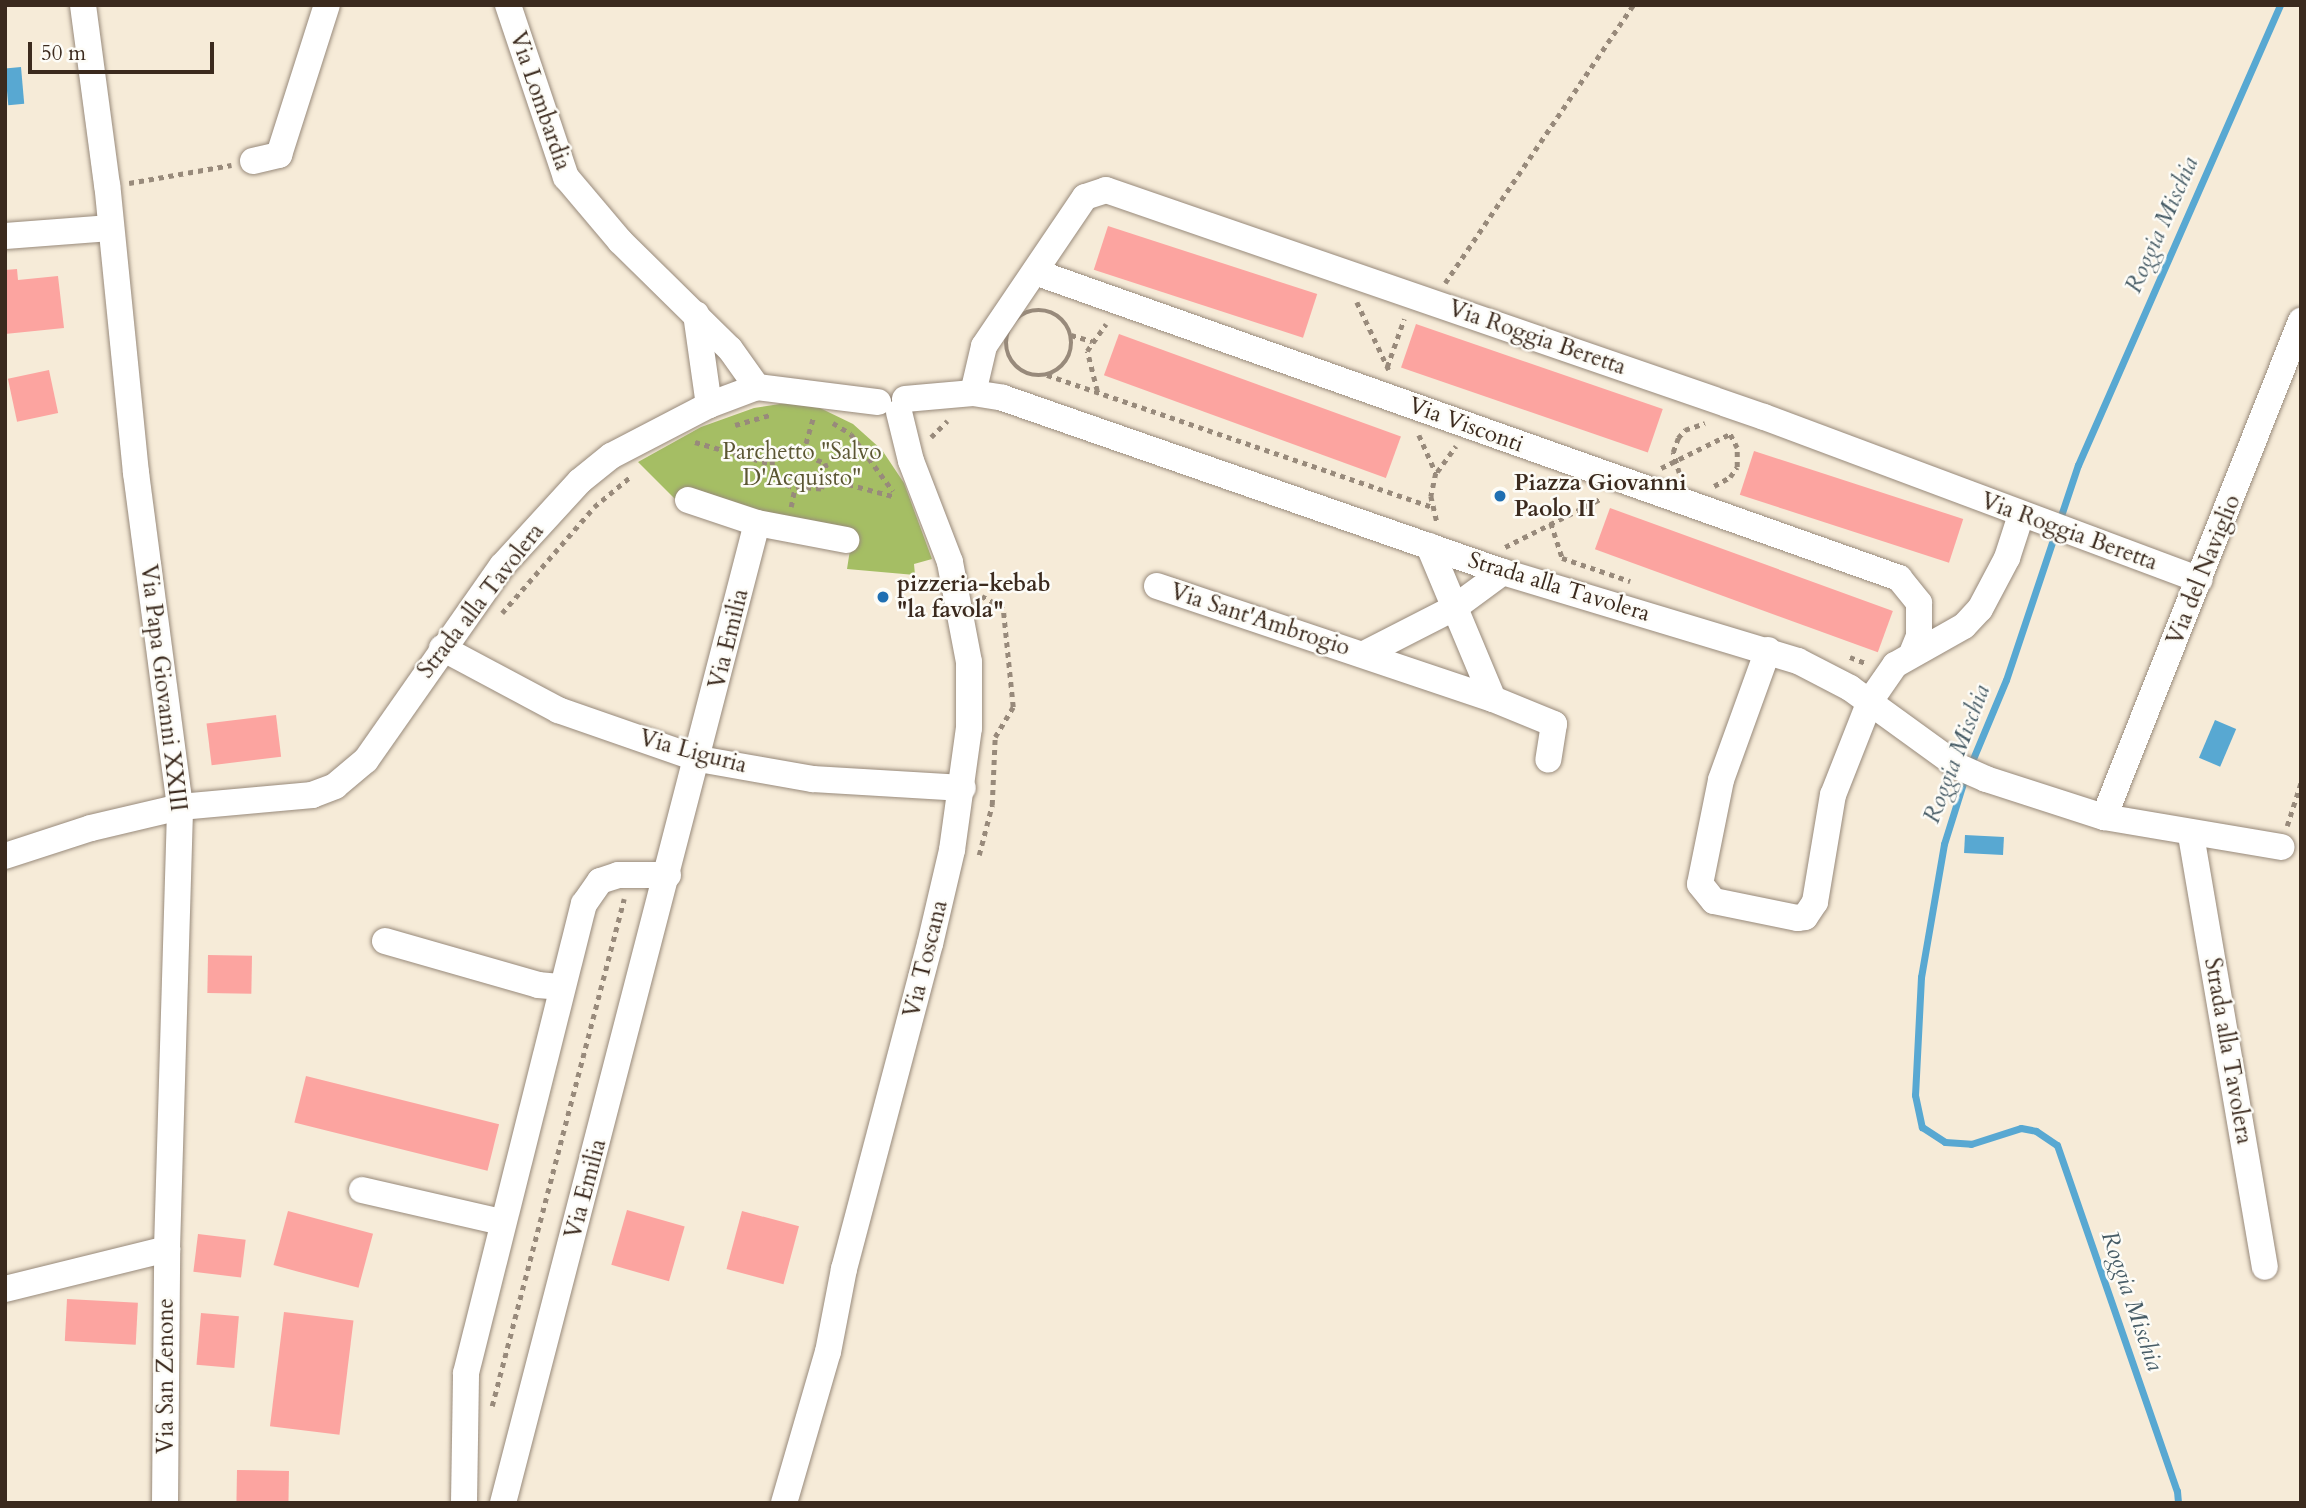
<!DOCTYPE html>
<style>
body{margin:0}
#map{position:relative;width:2306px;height:1508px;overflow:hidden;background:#f6ebd8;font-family:Cardo,serif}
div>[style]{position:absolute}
.green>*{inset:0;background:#a5be64}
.water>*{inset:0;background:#58a8d2;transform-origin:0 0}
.stream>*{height:7px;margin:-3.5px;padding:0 3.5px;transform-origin:3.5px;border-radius:3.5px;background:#58a8d2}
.building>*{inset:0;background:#fca4a0;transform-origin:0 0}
.path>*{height:4.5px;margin-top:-2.25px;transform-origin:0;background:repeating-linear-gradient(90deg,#988a7b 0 5px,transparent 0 10px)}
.path>.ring{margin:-2.25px;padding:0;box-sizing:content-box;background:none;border:4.5px solid #988a7b;border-radius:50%}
.roads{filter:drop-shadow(0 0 2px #988a7b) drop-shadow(0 0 2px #988a7b)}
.minor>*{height:26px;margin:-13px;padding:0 13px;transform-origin:13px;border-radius:13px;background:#fff}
.dots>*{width:19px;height:19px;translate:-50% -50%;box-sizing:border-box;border:4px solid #fdfcf7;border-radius:50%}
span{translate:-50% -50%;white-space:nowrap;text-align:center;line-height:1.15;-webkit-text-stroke:5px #fdfcf7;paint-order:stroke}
.street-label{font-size:23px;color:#3b2a1e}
.park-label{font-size:23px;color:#5b5633}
.poi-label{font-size:23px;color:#3b2a1e;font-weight:700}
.left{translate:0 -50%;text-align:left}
.water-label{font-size:24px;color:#475c66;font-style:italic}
.frame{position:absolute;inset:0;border:7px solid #3b2a1e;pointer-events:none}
.scale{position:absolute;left:28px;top:42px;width:186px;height:32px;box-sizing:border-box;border:4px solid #3b2a1e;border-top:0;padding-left:9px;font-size:21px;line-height:24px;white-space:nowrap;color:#3b2a1e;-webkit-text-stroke:5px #fdfcf7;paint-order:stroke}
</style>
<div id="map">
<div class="green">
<div style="clip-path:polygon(786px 403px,820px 408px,853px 424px,882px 450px,904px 483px,932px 559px,914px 564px,915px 575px,847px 569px,852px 537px,682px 506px,638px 462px,701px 427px,754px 408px)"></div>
</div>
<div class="water">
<div style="left:21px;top:67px;width:37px;height:16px;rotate:85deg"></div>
<div style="left:2215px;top:720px;width:23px;height:41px;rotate:23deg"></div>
<div style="left:1965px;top:835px;width:39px;height:18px;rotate:3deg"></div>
</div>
<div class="stream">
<div style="left:1970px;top:766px;width:93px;rotate:-67.3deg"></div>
<div style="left:2006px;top:680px;width:227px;rotate:-71.5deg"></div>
<div style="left:2078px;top:465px;width:502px;rotate:-66.29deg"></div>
<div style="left:1965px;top:777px;width:70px;rotate:107.4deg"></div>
<div style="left:1944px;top:844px;width:135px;rotate:99.8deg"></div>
<div style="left:1921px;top:977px;width:118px;rotate:92.9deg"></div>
<div style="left:1915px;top:1095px;width:33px;rotate:78deg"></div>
<div style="left:1922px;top:1127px;width:27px;rotate:33deg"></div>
<div style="left:1945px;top:1142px;width:26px;rotate:4deg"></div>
<div style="left:1971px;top:1144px;width:52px;rotate:-17.7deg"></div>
<div style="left:2021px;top:1128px;width:15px;rotate:11deg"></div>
<div style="left:2036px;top:1131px;width:25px;rotate:34deg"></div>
<div style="left:2057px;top:1145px;width:366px;rotate:70.9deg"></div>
<div style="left:2177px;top:1491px;width:12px;rotate:85deg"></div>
</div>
<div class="building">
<div style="left:1108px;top:226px;width:220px;height:46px;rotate:18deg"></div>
<div style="clip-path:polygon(17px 269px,18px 280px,58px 276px,64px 328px,5px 334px,5px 270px)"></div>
<div style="left:1416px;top:324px;width:261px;height:46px;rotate:19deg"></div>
<div style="left:1119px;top:334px;width:300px;height:44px;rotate:20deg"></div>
<div style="left:49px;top:370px;width:44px;height:42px;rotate:78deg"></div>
<div style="left:1754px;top:451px;width:220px;height:46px;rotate:18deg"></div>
<div style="left:1610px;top:508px;width:301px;height:44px;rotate:20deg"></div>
<div style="left:276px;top:715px;width:42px;height:70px;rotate:83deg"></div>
<div style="left:208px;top:955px;width:44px;height:38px;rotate:1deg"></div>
<div style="left:306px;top:1076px;width:199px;height:48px;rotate:14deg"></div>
<div style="left:627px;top:1210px;width:60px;height:57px;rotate:16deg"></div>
<div style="left:288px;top:1211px;width:88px;height:56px;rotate:15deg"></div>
<div style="left:742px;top:1211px;width:59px;height:60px;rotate:15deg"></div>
<div style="left:198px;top:1234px;width:48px;height:38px;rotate:7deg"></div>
<div style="left:67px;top:1299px;width:71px;height:42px;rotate:3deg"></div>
<div style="left:284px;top:1312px;width:70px;height:115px;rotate:7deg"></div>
<div style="left:201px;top:1313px;width:38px;height:52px;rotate:5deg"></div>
<div style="left:237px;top:1470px;width:52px;height:33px;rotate:1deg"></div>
</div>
<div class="path">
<div style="left:129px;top:183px;width:104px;rotate:-10deg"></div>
<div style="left:1445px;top:283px;width:336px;rotate:-55.9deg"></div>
<div style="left:1357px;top:302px;width:75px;rotate:64.8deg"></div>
<div class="ring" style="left:1006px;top:310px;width:61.5px;height:61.5px"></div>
<div style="left:1071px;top:335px;width:22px;rotate:16deg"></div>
<div style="left:1387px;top:367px;width:51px;rotate:-70.5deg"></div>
<div style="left:1047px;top:375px;width:407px;rotate:18.9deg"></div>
<div style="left:1097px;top:391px;width:41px;rotate:-104deg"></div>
<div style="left:1087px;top:351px;width:33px;rotate:-55deg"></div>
<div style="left:833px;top:423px;width:21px;rotate:31deg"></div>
<div style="left:851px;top:434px;width:71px;rotate:53.6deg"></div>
<div style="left:735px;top:425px;width:36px;rotate:-16deg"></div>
<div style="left:1419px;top:435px;width:42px;rotate:65.9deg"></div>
<div style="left:1436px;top:473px;width:24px;rotate:102deg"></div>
<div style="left:1431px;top:496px;width:27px;rotate:77deg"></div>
<div style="left:931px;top:437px;width:23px;rotate:-45deg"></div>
<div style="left:695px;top:442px;width:79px;rotate:16.1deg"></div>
<div style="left:789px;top:449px;width:39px;rotate:21deg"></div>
<div style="left:825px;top:463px;width:14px;rotate:69deg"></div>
<div style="left:830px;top:476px;width:16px;rotate:125deg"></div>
<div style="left:821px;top:489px;width:31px;rotate:-176deg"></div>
<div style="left:790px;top:487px;width:22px;rotate:-146deg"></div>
<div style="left:772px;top:475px;width:16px;rotate:-90deg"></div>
<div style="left:772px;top:459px;width:20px;rotate:-30deg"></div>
<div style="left:803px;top:453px;width:37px;rotate:-74deg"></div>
<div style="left:1661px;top:468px;width:79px;rotate:-26.2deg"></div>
<div style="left:1437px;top:472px;width:32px;rotate:-54deg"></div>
<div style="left:1679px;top:473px;width:22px;rotate:-106deg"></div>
<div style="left:1673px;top:452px;width:15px;rotate:-70deg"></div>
<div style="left:1678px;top:438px;width:11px;rotate:-49deg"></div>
<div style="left:1685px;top:430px;width:21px;rotate:-19deg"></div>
<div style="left:829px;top:479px;width:69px;rotate:15deg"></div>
<div style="left:1714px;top:486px;width:18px;rotate:-29deg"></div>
<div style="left:1730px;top:477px;width:12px;rotate:-55deg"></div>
<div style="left:1737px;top:467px;width:19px;rotate:-90deg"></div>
<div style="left:1737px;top:448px;width:16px;rotate:-117deg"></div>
<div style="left:791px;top:507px;width:20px;rotate:-79deg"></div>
<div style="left:1551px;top:523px;width:38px;rotate:72deg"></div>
<div style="left:1505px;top:547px;width:106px;rotate:-26.8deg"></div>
<div style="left:1562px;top:558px;width:72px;rotate:18.7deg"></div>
<div style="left:502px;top:613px;width:140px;rotate:-49deg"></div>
<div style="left:594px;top:507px;width:47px;rotate:-39.8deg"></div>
<div style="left:1850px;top:657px;width:19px;rotate:21deg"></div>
<div style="left:2287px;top:826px;width:46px;rotate:-72.3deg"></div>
<div style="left:979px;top:855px;width:52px;rotate:-75.4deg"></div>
<div style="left:992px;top:805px;width:68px;rotate:-87.5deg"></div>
<div style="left:995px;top:737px;width:35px;rotate:-59deg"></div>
<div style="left:1013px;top:707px;width:100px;rotate:-95.8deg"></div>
<div style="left:1003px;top:608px;width:24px;rotate:-152deg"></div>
<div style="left:492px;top:1406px;width:524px;rotate:-75.41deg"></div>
</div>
<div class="roads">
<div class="minor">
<div style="left:508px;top:5px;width:182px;rotate:71.4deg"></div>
<div style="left:566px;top:177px;width:84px;rotate:49.8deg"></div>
<div style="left:620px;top:241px;width:154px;rotate:44.5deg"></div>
<div style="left:730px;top:349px;width:47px;rotate:54.6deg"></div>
<div style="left:253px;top:161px;width:27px;rotate:-13deg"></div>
<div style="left:279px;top:155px;width:157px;rotate:-72.3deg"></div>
<div style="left:5px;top:236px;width:106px;rotate:-4.3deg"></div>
<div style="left:1035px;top:272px;width:917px;rotate:19.5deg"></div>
<div style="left:1899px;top:578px;width:32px;rotate:51deg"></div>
<div style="left:1919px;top:603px;width:33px;rotate:90deg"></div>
<div style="left:1919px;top:636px;width:16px;rotate:112deg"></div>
<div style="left:696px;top:314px;width:92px;rotate:81.9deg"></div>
<div style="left:973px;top:393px;width:48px;rotate:-76.8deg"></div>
<div style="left:984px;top:346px;width:180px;rotate:-55.9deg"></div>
<div style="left:1085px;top:197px;width:22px;rotate:-18deg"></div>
<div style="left:1106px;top:190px;width:696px;rotate:19.03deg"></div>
<div style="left:1764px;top:417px;width:465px;rotate:20.5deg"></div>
<div style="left:905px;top:399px;width:68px;rotate:-5deg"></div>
<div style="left:973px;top:393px;width:30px;rotate:9deg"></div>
<div style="left:1003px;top:398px;width:529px;rotate:19.19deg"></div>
<div style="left:1503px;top:572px;width:308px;rotate:16.8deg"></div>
<div style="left:1798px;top:661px;width:59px;rotate:27.4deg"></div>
<div style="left:1850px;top:688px;width:135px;rotate:35.9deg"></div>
<div style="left:1959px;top:767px;width:30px;rotate:24deg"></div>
<div style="left:1986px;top:779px;width:124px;rotate:17.9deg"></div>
<div style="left:2104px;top:817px;width:180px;rotate:9.6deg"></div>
<div style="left:688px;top:500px;width:73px;rotate:18.4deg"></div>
<div style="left:757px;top:523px;width:91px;rotate:10.8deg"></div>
<div style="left:1157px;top:586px;width:354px;rotate:18.6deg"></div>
<div style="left:1493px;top:699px;width:166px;rotate:-112.7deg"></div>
<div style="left:442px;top:648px;width:132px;rotate:28.1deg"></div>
<div style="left:558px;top:710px;width:149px;rotate:19.2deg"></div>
<div style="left:699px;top:759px;width:116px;rotate:10deg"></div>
<div style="left:813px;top:779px;width:150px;rotate:3.4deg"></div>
<div style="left:1768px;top:650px;width:138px;rotate:109.9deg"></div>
<div style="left:1721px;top:780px;width:106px;rotate:101.4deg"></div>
<div style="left:1700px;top:884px;width:22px;rotate:51deg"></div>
<div style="left:1714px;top:901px;width:85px;rotate:11.6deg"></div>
<div style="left:1797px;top:918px;width:8px;rotate:-7deg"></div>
<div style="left:1805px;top:917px;width:18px;rotate:-56deg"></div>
<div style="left:1815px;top:902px;width:109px;rotate:-80.5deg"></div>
<div style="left:1833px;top:795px;width:101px;rotate:-68.5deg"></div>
<div style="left:1870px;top:701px;width:44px;rotate:-55.2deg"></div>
<div style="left:1895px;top:665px;width:79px;rotate:-29.5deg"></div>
<div style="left:1964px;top:626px;width:23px;rotate:-47deg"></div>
<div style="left:1980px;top:609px;width:58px;rotate:-62.1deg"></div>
<div style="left:2007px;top:558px;width:45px;rotate:-72deg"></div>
<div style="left:1364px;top:654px;width:101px;rotate:-27.1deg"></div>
<div style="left:1454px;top:608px;width:61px;rotate:-36.3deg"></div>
<div style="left:1493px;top:699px;width:66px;rotate:22.3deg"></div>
<div style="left:1554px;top:724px;width:36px;rotate:99deg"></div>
<div style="left:2104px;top:817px;width:534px;rotate:-68.34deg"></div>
<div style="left:2191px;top:835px;width:438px;rotate:80.3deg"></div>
<div style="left:5px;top:856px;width:90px;rotate:-18deg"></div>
<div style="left:91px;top:828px;width:91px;rotate:-13.3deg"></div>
<div style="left:180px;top:807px;width:133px;rotate:-5.2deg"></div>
<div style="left:312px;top:795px;width:25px;rotate:-21deg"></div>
<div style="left:335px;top:786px;width:40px;rotate:-40deg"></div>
<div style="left:366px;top:760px;width:237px;rotate:-55deg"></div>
<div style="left:502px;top:566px;width:115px;rotate:-47.5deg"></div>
<div style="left:580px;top:481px;width:40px;rotate:-39deg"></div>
<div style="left:611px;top:456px;width:110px;rotate:-27.5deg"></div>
<div style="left:709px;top:405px;width:51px;rotate:-20.6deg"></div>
<div style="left:757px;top:387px;width:122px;rotate:7.1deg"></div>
<div style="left:385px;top:941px;width:159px;rotate:16deg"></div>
<div style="left:538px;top:985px;width:24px;rotate:5deg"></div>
<div style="left:362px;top:1190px;width:144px;rotate:12.9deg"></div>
<div style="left:5px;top:1289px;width:167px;rotate:-13.9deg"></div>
<div style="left:167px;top:1249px;width:442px;rotate:-88.3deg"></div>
<div style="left:180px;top:807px;width:337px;rotate:-97.5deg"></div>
<div style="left:136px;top:473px;width:289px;rotate:-95.7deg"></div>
<div style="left:107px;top:185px;width:182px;rotate:-97.6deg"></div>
<div style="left:165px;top:1503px;width:254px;rotate:-89.5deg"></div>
<div style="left:464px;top:1503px;width:130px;rotate:-89.1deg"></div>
<div style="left:466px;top:1373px;width:484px;rotate:-75.9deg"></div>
<div style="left:584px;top:904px;width:28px;rotate:-55deg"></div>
<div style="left:600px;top:881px;width:19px;rotate:-18deg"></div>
<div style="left:618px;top:875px;width:50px"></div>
<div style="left:503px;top:1503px;width:1012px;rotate:-75.47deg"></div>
<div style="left:784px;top:1503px;width:157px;rotate:-73.8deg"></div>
<div style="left:828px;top:1352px;width:85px;rotate:-79.1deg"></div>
<div style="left:844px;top:1269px;width:336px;rotate:-75.2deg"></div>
<div style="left:930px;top:944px;width:97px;rotate:-76.8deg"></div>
<div style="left:952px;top:850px;width:123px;rotate:-82.1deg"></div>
<div style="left:969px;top:728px;width:66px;rotate:-90deg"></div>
<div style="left:969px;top:662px;width:102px;rotate:-100.8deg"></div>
<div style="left:950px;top:562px;width:108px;rotate:-111.1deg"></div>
<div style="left:911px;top:461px;width:50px;rotate:-103.8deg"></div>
</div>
</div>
<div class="dots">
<div style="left:1500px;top:496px;background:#1f6fb2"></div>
<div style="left:883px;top:597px;background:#1f6fb2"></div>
</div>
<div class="street-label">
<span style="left:540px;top:101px;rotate:71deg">Via Lombardia</span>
<span style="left:1537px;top:338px;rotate:19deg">Via Roggia Beretta</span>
<span style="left:1466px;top:425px;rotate:20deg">Via Visconti</span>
<span style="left:2069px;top:532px;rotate:20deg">Via Roggia Beretta</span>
<span style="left:2204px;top:570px;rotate:-68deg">Via del Naviglio</span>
<span style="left:1559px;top:587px;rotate:17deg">Strada alla Tavolera</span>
<span style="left:481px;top:601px;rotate:-52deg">Strada alla Tavolera</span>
<span style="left:1260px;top:620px;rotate:18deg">Via Sant'Ambrogio</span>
<span style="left:729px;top:639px;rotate:-76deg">Via Emilia</span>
<span style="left:163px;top:688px;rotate:83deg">Via Papa Giovanni XXIII</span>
<span style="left:693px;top:752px;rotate:15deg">Via Liguria</span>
<span style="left:926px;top:959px;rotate:-76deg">Via Toscana</span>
<span style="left:2228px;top:1051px;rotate:80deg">Strada alla Tavolera</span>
<span style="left:586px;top:1189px;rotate:-75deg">Via Emilia</span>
<span style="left:166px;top:1376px;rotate:-90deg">Via San Zenone</span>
</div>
<div class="park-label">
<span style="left:802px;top:465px">Parchetto "Salvo<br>D'Acquisto"</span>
</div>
<div class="poi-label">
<span class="left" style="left:1514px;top:496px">Piazza Giovanni<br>Paolo II</span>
<span class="left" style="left:897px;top:597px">pizzeria-kebab<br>"la favola"</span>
</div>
<div class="water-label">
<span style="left:2162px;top:225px;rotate:-66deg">Roggia Mischia</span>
<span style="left:1957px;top:754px;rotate:-69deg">Roggia Mischia</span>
<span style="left:2132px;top:1301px;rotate:71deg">Roggia Mischia</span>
</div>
<div class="frame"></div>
<div class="scale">50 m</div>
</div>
